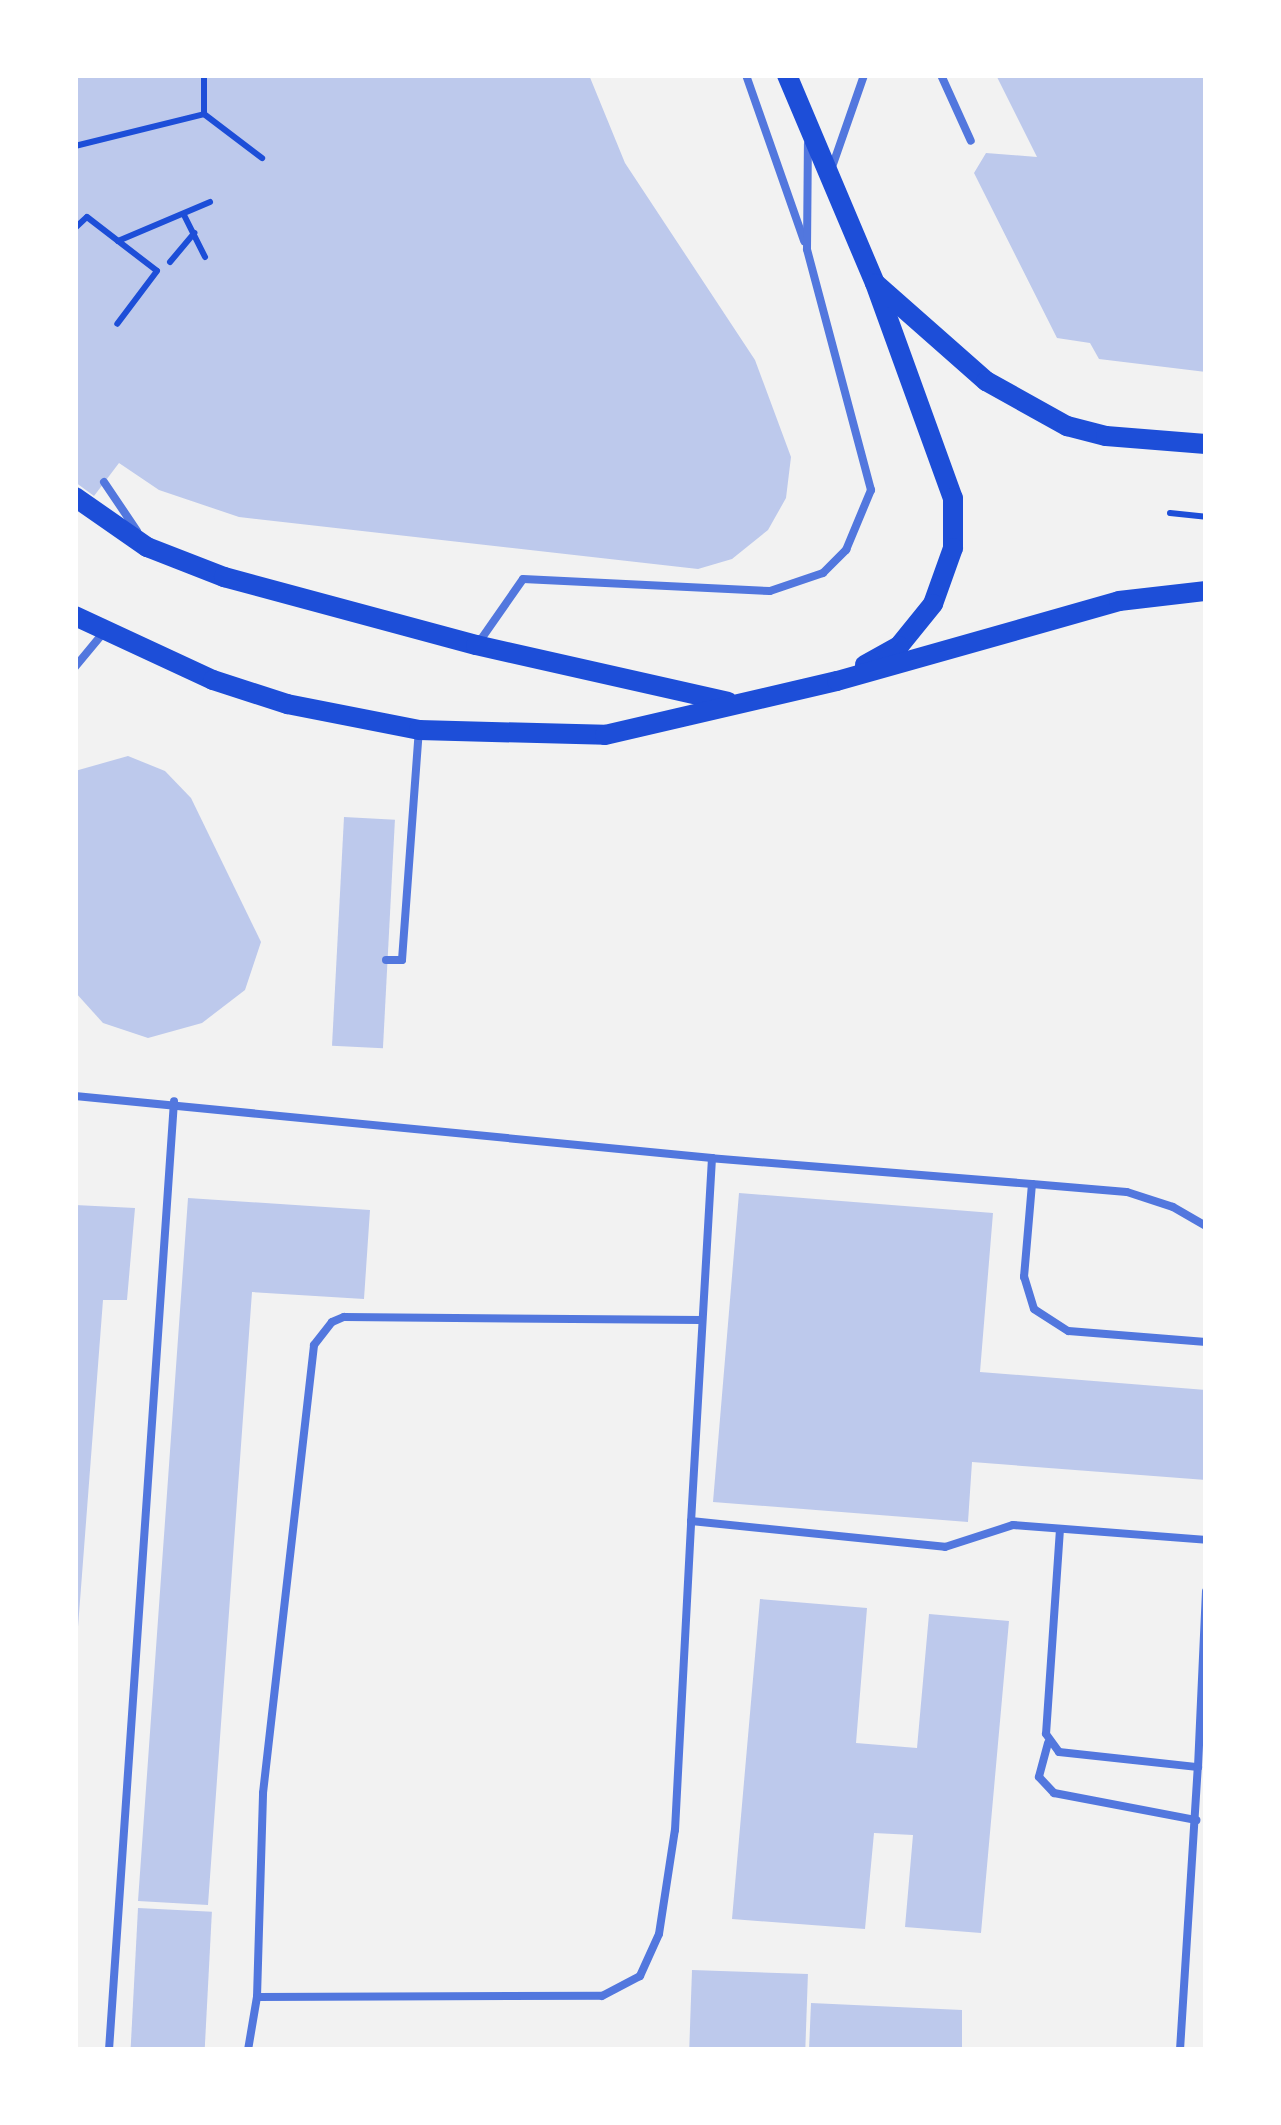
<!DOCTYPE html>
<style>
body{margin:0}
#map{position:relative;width:1281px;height:2125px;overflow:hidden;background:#f2f2f2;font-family:Signika,sans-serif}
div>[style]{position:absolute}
.building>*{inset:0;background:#bdc9ec;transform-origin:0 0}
.path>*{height:6px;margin:-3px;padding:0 3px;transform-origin:3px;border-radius:3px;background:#1d4ed8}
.service>*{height:8px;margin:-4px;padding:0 4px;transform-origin:4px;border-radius:4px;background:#5277de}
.secondary>*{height:20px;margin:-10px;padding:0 10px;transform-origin:10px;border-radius:10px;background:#1d4ed8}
span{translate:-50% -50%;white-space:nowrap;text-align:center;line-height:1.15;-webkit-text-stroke:8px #fff;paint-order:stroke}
.frame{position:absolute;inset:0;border:78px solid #fff;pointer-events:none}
</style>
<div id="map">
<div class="building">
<div style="clip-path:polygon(75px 75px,589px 75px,625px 163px,755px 360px,791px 457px,786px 498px,768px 530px,732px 559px,698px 569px,239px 517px,159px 490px,119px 463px,94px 496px,75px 482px)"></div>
<div style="clip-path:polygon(996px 75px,1206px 75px,1206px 372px,1099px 359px,1090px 343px,1057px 338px,974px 173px,986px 153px,1037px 157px)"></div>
<div style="clip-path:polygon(128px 756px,165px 771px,191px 798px,261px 942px,245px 990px,202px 1023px,148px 1038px,103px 1023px,75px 992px,75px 771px)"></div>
<div style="left:344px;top:817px;width:51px;height:229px;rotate:3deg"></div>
<div style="clip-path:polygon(739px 1193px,993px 1213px,980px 1372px,1206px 1390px,1206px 1480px,972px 1462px,968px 1522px,713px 1502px)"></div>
<div style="clip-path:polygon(188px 1198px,370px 1210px,364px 1299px,252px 1292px,208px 1905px,138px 1901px)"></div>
<div style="clip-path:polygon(75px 1205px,135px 1208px,127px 1300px,103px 1300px,78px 1627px)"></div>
<div style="clip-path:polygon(760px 1599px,867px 1608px,856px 1743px,917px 1748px,929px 1614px,1009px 1621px,981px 1933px,905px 1927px,913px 1835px,874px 1833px,865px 1929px,732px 1919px)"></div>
<div style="left:138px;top:1908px;width:74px;height:142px;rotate:3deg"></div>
<div style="left:692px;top:1970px;width:116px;height:80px;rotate:2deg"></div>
<div style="clip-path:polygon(811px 2003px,962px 2010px,962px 2050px,809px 2050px)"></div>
</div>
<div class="path">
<div style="left:204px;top:75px;width:39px;rotate:90deg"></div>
<div style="left:204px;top:114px;width:73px;rotate:37.2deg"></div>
<div style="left:75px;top:146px;width:133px;rotate:-13.9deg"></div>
<div style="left:184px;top:215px;width:47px;rotate:63.4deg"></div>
<div style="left:75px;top:228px;width:16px;rotate:-43deg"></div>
<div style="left:87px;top:217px;width:88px;rotate:37.6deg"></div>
<div style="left:157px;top:271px;width:66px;rotate:127deg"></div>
<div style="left:118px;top:241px;width:100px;rotate:-23deg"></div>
<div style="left:170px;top:262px;width:38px;rotate:-50deg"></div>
<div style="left:1170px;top:513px;width:36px;rotate:6deg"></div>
</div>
<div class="service">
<div style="left:746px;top:75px;width:176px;rotate:70.7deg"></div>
<div style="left:941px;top:75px;width:72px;rotate:65.6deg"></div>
<div style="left:831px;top:170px;width:101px;rotate:-70.8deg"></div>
<div style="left:104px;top:482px;width:59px;rotate:56deg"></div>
<div style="left:477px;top:645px;width:80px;rotate:-55.1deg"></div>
<div style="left:523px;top:579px;width:247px;rotate:2.8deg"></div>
<div style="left:770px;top:591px;width:56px;rotate:-18.8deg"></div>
<div style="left:823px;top:573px;width:33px;rotate:-45deg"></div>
<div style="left:846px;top:550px;width:65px;rotate:-67.4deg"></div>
<div style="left:871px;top:490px;width:249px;rotate:-104.9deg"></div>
<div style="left:807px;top:249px;width:105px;rotate:-89.5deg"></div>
<div style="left:75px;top:667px;width:45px;rotate:-50.4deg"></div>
<div style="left:386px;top:960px;width:16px"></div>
<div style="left:402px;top:960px;width:231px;rotate:-85.8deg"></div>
<div style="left:75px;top:1096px;width:640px;rotate:5.56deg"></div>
<div style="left:1032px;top:1184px;width:95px;rotate:4.8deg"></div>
<div style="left:1127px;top:1192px;width:48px;rotate:18.1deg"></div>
<div style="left:1173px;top:1207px;width:38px;rotate:30deg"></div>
<div style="left:1206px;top:1342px;width:138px;rotate:-175.4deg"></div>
<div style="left:1068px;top:1331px;width:40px;rotate:-147.1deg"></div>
<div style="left:1034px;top:1309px;width:34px;rotate:-107deg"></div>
<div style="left:1024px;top:1277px;width:93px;rotate:-85.1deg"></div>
<div style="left:1032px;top:1184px;width:321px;rotate:-175.4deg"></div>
<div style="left:712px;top:1158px;width:364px;rotate:93.3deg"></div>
<div style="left:691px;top:1521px;width:255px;rotate:5.8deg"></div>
<div style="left:945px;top:1547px;width:71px;rotate:-17.9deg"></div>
<div style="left:1013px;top:1525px;width:194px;rotate:4.4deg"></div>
<div style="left:1060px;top:1529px;width:205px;rotate:93.9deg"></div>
<div style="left:1046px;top:1734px;width:22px;rotate:54deg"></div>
<div style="left:1059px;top:1752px;width:140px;rotate:6.2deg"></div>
<div style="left:1198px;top:1767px;width:176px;rotate:-87.4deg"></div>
<div style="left:1048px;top:1743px;width:35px;rotate:105deg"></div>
<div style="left:1039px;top:1777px;width:22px;rotate:47deg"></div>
<div style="left:1054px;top:1793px;width:145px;rotate:10.8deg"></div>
<div style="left:257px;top:1997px;width:345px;rotate:-0.2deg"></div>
<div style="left:602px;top:1996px;width:43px;rotate:-27.8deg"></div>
<div style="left:640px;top:1976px;width:46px;rotate:-65.7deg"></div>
<div style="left:659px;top:1934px;width:105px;rotate:-81.3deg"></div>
<div style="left:675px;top:1830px;width:309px;rotate:-87deg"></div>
<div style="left:109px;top:2050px;width:951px;rotate:-86.08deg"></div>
<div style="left:248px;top:2050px;width:54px;rotate:-80.4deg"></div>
<div style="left:257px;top:1997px;width:204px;rotate:-88.3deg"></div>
<div style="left:263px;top:1793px;width:451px;rotate:-83.5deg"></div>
<div style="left:314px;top:1345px;width:29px;rotate:-52deg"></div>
<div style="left:332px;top:1322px;width:13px;rotate:-23deg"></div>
<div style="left:344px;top:1317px;width:357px;rotate:0.5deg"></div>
<div style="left:1180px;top:2050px;width:284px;rotate:-86.4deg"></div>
</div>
<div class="secondary">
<div style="left:787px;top:75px;width:226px;rotate:67.1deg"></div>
<div style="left:875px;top:283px;width:229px;rotate:70.1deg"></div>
<div style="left:953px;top:498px;width:50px;rotate:90deg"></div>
<div style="left:953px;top:548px;width:59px;rotate:109.7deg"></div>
<div style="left:933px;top:604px;width:54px;rotate:129deg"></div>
<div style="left:899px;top:646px;width:39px;rotate:151deg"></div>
<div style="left:876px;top:284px;width:147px;rotate:41.4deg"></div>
<div style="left:986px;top:381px;width:93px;rotate:29.1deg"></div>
<div style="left:1067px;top:426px;width:40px;rotate:14.4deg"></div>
<div style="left:1106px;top:436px;width:100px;rotate:4.6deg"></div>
<div style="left:75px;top:497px;width:88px;rotate:34.8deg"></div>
<div style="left:147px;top:547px;width:83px;rotate:21.3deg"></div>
<div style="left:224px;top:577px;width:261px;rotate:15.1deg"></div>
<div style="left:476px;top:645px;width:258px;rotate:12.7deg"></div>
<div style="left:75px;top:616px;width:152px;rotate:24.9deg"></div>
<div style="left:213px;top:680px;width:78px;rotate:18deg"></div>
<div style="left:287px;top:704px;width:135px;rotate:11.1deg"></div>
<div style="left:419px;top:730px;width:186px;rotate:1.5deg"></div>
<div style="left:605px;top:735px;width:238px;rotate:-13.1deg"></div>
<div style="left:837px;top:681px;width:293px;rotate:-15.8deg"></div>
<div style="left:1119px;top:601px;width:88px;rotate:-6.6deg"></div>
</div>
<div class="frame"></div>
</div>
